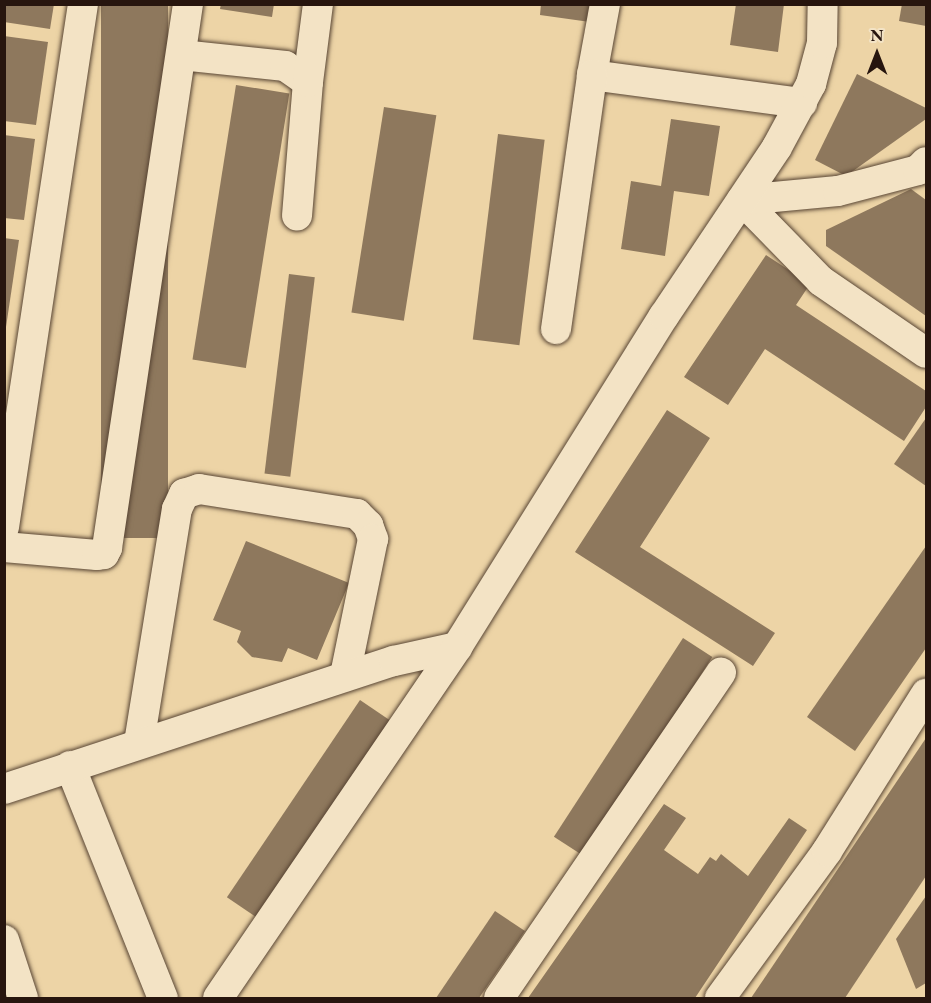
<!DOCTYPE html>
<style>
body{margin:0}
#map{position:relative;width:931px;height:1003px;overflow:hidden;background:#edd4a6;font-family:"EB Garamond",serif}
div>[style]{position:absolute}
.building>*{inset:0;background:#8e785d;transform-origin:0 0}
.roads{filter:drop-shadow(0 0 2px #584534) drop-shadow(0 0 2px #584534)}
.minor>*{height:30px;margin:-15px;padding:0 15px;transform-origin:15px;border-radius:15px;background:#f3e3c5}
span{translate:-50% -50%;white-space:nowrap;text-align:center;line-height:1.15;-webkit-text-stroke:4.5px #f3e3c5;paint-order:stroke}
.frame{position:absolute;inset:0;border:6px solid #27150e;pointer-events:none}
.north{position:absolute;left:847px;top:24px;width:60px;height:60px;-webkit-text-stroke:4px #f3e3c5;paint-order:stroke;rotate:0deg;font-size:16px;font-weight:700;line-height:24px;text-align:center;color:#27150e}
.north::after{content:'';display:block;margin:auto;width:21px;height:27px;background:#27150e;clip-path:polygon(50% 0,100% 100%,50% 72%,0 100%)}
</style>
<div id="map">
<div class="building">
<div style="clip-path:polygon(4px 4px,54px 4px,50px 29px,4px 22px)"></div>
<div style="left:101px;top:4px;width:67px;height:534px"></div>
<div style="clip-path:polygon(221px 4px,274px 4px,272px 17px,220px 9px)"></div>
<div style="clip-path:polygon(541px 4px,593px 4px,590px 22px,540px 15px)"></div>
<div style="clip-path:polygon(736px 4px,784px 4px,778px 52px,730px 45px)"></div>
<div style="clip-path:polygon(902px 4px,926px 4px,926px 26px,899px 21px)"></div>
<div style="clip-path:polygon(4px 36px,48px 42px,36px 125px,4px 121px)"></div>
<div style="clip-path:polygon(857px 74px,926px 108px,926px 119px,846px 176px,815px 160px)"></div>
<div style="left:236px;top:85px;width:54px;height:278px;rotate:9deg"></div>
<div style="left:384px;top:107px;width:53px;height:208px;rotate:9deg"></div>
<div style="clip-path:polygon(671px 119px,720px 126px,709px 196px,674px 191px,665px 256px,621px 249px,631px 181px,661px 186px)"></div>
<div style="left:498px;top:134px;width:47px;height:207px;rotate:7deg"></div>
<div style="clip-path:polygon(4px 135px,35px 139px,24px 220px,4px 218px)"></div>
<div style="clip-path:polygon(911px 189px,926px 200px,926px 316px,826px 246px,826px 230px)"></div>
<div style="clip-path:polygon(4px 238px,19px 240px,6px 327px,4px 327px)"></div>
<div style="clip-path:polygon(766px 255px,810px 284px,796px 305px,926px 391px,926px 407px,904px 441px,765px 349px,728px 405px,684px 377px)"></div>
<div style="left:289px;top:274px;width:26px;height:201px;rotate:7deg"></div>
<div style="clip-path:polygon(667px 410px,710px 438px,640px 547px,775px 633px,753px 666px,575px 552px)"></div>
<div style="clip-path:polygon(926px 418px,926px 486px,894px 464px)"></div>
<div style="clip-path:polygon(246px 541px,349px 583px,317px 660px,288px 648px,282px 662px,252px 657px,237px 642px,241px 631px,213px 620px)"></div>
<div style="clip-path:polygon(926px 546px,926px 648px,855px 751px,807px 717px)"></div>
<div style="left:683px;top:638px;width:35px;height:237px;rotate:33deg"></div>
<div style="left:360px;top:700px;width:36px;height:238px;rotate:34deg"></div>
<div style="clip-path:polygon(926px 738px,926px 876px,845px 998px,751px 998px)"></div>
<div style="clip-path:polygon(664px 804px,686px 818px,664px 850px,698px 874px,710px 857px,716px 861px,721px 854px,748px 876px,789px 818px,807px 830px,695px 998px,528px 998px)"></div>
<div style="clip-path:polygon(926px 896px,926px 983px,916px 989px,896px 939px)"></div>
<div style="clip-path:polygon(495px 911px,525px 931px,479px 998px,436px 998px)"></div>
</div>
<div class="roads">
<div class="minor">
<div style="left:605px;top:4px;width:72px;rotate:100.4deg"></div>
<div style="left:592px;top:75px;width:212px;rotate:7.6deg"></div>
<div style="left:181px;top:55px;width:105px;rotate:6deg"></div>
<div style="left:285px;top:66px;width:28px;rotate:35deg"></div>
<div style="left:308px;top:82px;width:134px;rotate:94.7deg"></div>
<div style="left:308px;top:82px;width:79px;rotate:-82.7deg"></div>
<div style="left:742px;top:200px;width:113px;rotate:45.7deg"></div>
<div style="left:821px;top:281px;width:127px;rotate:34.4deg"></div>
<div style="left:742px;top:200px;width:96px;rotate:-5.4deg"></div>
<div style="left:838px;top:191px;width:83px;rotate:-14.7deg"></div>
<div style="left:918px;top:170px;width:11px;rotate:-45deg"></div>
<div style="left:556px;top:329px;width:257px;rotate:-81.9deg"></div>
<div style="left:4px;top:527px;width:529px;rotate:-81.41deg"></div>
<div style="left:4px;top:547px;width:93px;rotate:4.9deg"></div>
<div style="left:97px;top:555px;width:7px;rotate:-8deg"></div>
<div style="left:104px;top:554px;width:7px;rotate:-63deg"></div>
<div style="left:107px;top:548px;width:550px;rotate:-81.53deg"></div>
<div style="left:139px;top:743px;width:237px;rotate:-80.8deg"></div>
<div style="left:177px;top:509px;width:17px;rotate:-65deg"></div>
<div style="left:184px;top:494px;width:16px;rotate:-18deg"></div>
<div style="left:199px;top:489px;width:160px;rotate:9deg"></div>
<div style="left:357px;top:514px;width:16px;rotate:45deg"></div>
<div style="left:368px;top:525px;width:15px;rotate:70deg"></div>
<div style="left:373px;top:539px;width:140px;rotate:101.6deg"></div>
<div style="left:70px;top:766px;width:250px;rotate:68.2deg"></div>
<div style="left:4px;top:789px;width:410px;rotate:-18.2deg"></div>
<div style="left:394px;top:661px;width:65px;rotate:-12.5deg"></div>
<div style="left:457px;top:647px;width:390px;rotate:-58deg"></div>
<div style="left:664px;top:316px;width:203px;rotate:-56.2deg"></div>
<div style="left:777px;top:147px;width:72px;rotate:-61.6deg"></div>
<div style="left:811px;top:84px;width:42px;rotate:-75deg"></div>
<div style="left:822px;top:43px;width:39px;rotate:-89deg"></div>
<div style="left:4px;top:940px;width:61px;rotate:71.9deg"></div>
<div style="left:218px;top:998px;width:425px;rotate:-55.7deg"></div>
<div style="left:499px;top:998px;width:394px;rotate:-55.7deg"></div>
<div style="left:720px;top:998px;width:182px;rotate:-53.9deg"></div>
<div style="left:827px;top:851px;width:186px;rotate:-57.8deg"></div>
</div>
</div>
<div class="frame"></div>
<div class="north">N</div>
</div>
